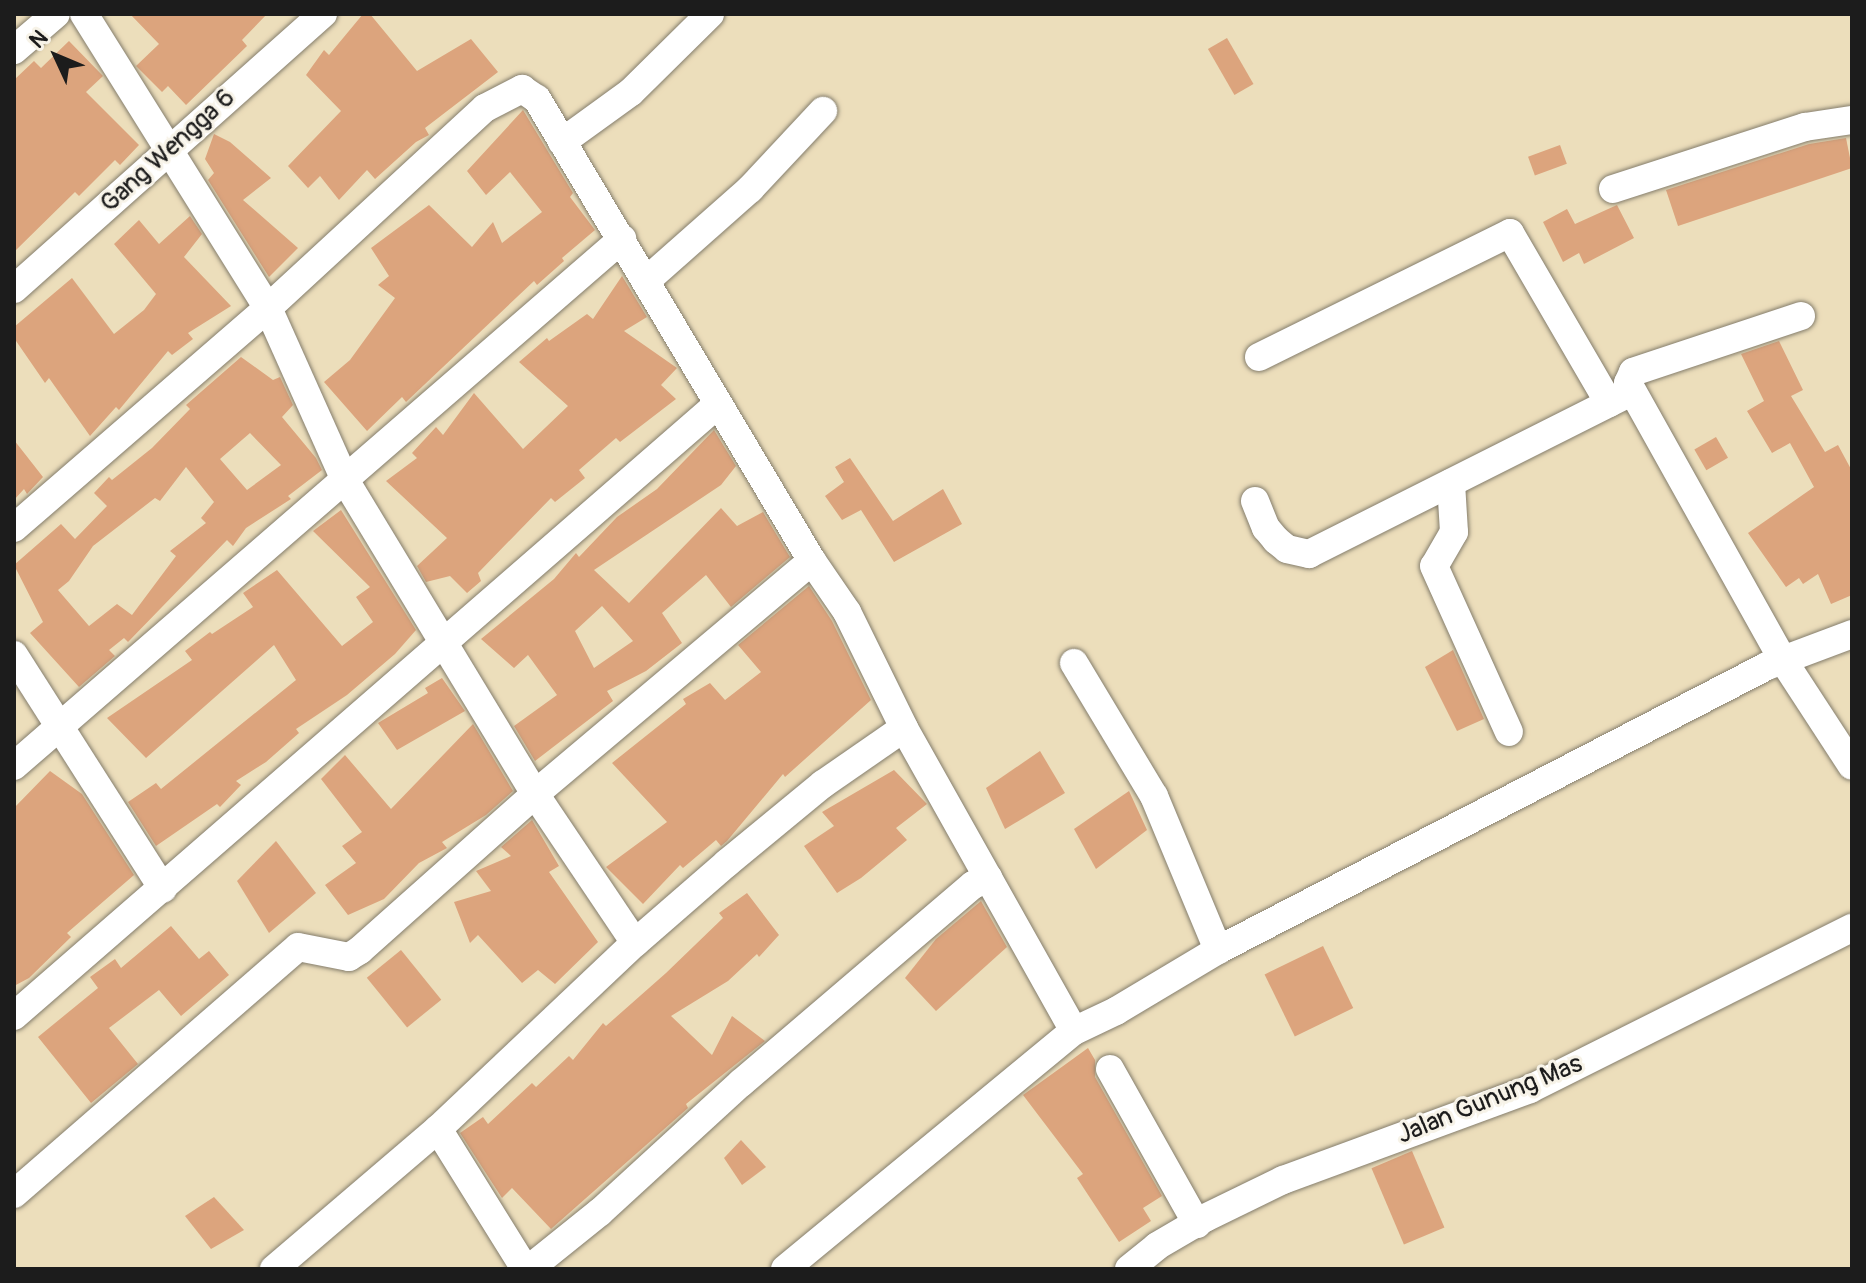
<!DOCTYPE html>
<style>
body{margin:0}
#map{position:relative;width:1866px;height:1283px;overflow:hidden;background:#ecdebb;font-family:Pangolin,sans-serif}
div>[style]{position:absolute}
.building>*{inset:0;background:#dca47d;transform-origin:0 0}
.roads{filter:drop-shadow(0 0 2px #847d6c) drop-shadow(0 0 2px #847d6c)}
.street>*{height:28px;margin:-14px;padding:0 14px;transform-origin:14px;border-radius:14px;background:#fff}
span{translate:-50% -50%;white-space:nowrap;text-align:center;line-height:1.15;-webkit-text-stroke:6px #f7f3e8;paint-order:stroke}
.street-label{font-size:26px;color:#1c1c1c}
.frame{position:absolute;inset:0;border:16px solid #1c1c1c;pointer-events:none}
.north{position:absolute;left:16px;top:16px;width:80px;height:80px;-webkit-text-stroke:6px #f7f3e8;paint-order:stroke;rotate:314deg;font-size:22px;font-weight:700;line-height:32px;text-align:center;color:#1c1c1c}
.north::after{content:'';display:block;margin:auto;width:28px;height:36px;background:#1c1c1c;clip-path:polygon(50% 0,100% 100%,50% 72%,0 100%)}
</style>
<div id="map">
<div class="building">
<div style="clip-path:polygon(130px 14px,267px 14px,242px 40px,247px 46px,186px 105px,168px 86px,162px 92px,136px 66px,159px 44px)"></div>
<div style="clip-path:polygon(363px 14px,370px 14px,417px 71px,471px 39px,498px 72px,425px 128px,429px 135px,416px 142px,375px 179px,367px 170px,339px 200px,320px 176px,308px 188px,288px 166px,341px 111px,306px 75px,324px 50px,329px 55px)"></div>
<div style="left:1227px;top:38px;width:53px;height:22px;rotate:60deg"></div>
<div style="clip-path:polygon(69px 41px,103px 76px,86px 92px,139px 145px,120px 165px,115px 160px,79px 196px,75px 192px,14px 252px,14px 80px,34px 61px,41px 68px)"></div>
<div style="clip-path:polygon(523px 110px,573px 193px,570px 197px,595px 230px,562px 258px,564px 261px,537px 285px,534px 281px,406px 402px,402px 397px,367px 431px,324px 382px,350px 360px,395px 298px,378px 285px,389px 276px,371px 248px,429px 205px,472px 247px,493px 222px,502px 243px,542px 212px,510px 172px,486px 195px,467px 171px)"></div>
<div style="clip-path:polygon(214px 134px,230px 142px,271px 178px,243px 200px,298px 248px,269px 277px,208px 180px,214px 173px,205px 159px)"></div>
<div style="clip-path:polygon(1846px 138px,1852px 168px,1678px 226px,1666px 190px,1809px 144px)"></div>
<div style="left:1560px;top:145px;width:20px;height:34px;rotate:70deg"></div>
<div style="clip-path:polygon(1617px 205px,1634px 238px,1584px 264px,1579px 253px,1563px 262px,1543px 222px,1567px 209px,1575px 224px)"></div>
<div style="clip-path:polygon(190px 216px,202px 234px,184px 257px,231px 306px,188px 333px,193px 339px,172px 355px,168px 351px,119px 410px,116px 407px,90px 436px,49px 378px,45px 383px,14px 338px,14px 327px,72px 278px,114px 334px,144px 310px,156px 294px,114px 244px,139px 220px,159px 244px)"></div>
<div style="clip-path:polygon(622px 276px,647px 317px,624px 331px,677px 368px,661px 385px,676px 399px,620px 442px,616px 438px,579px 470px,585px 478px,555px 502px,551px 498px,478px 573px,481px 581px,467px 593px,450px 576px,426px 582px,417px 566px,447px 538px,386px 481px,417px 458px,412px 453px,436px 427px,443px 435px,474px 393px,523px 449px,568px 406px,519px 362px,547px 338px,549px 341px,587px 314px,593px 319px)"></div>
<div style="clip-path:polygon(1779px 341px,1803px 390px,1791px 396px,1825px 452px,1838px 445px,1852px 471px,1852px 595px,1831px 604px,1818px 574px,1803px 584px,1799px 578px,1786px 587px,1748px 533px,1814px 487px,1790px 443px,1772px 453px,1747px 411px,1764px 401px,1741px 354px)"></div>
<div style="clip-path:polygon(evenodd,241px 357px,273px 380px,280px 377px,293px 405px,282px 417px,316px 458px,322px 470px,288px 496px,291px 499px,246px 528px,233px 546px,227px 540px,128px 642px,124px 638px,109px 650px,115px 656px,79px 687px,30px 633px,43px 622px,14px 565px,61px 524px,75px 539px,107px 506px,94px 493px,109px 477px,112px 480px,152px 448px,190px 409px,186px 405px,241px 357px,250px 433px,281px 465px,247px 490px,220px 459px,250px 433px,241px 357px,186px 467px,214px 502px,201px 518px,206px 523px,170px 551px,176px 556px,132px 615px,117px 604px,89px 626px,58px 590px,69px 581px,93px 546px,155px 498px,160px 501px,186px 467px)"></div>
<div style="clip-path:polygon(evenodd,714px 430px,736px 466px,721px 485px,594px 570px,629px 603px,721px 508px,737px 526px,763px 512px,790px 557px,731px 607px,706px 575px,662px 613px,682px 643px,646px 671px,607px 691px,613px 701px,535px 761px,514px 726px,557px 695px,528px 655px,514px 668px,481px 639px,554px 579px,576px 553px,579px 557px,617px 517px,657px 489px,714px 430px,602px 606px,633px 641px,594px 668px,575px 631px,602px 606px)"></div>
<div style="left:1716px;top:437px;width:24px;height:25px;rotate:60deg"></div>
<div style="clip-path:polygon(14px 440px,43px 477px,27px 494px,24px 489px,14px 500px)"></div>
<div style="clip-path:polygon(850px 458px,893px 521px,943px 489px,962px 524px,894px 562px,861px 510px,842px 520px,825px 496px,844px 482px,835px 467px)"></div>
<div style="clip-path:polygon(341px 510px,416px 630px,395px 654px,347px 695px,296px 729px,299px 733px,266px 762px,236px 781px,241px 785px,220px 807px,217px 804px,156px 846px,128px 802px,156px 783px,161px 789px,296px 680px,274px 645px,146px 758px,107px 718px,192px 660px,185px 651px,210px 632px,212px 634px,253px 607px,243px 593px,277px 570px,342px 646px,373px 622px,356px 597px,370px 587px,313px 531px)"></div>
<div style="clip-path:polygon(809px 586px,832px 621px,871px 700px,785px 777px,783px 774px,727px 841px,721px 846px,716px 840px,683px 868px,680px 865px,643px 904px,606px 867px,667px 822px,612px 763px,686px 704px,683px 699px,710px 683px,725px 700px,761px 672px,738px 645px)"></div>
<div style="clip-path:polygon(1453px 650px,1484px 719px,1457px 731px,1425px 667px)"></div>
<div style="clip-path:polygon(442px 678px,465px 711px,397px 750px,378px 723px,428px 693px,425px 688px)"></div>
<div style="clip-path:polygon(473px 724px,513px 791px,486px 815px,442px 842px,447px 848px,419px 863px,384px 899px,348px 915px,325px 885px,356px 863px,342px 846px,362px 832px,321px 779px,345px 755px,391px 809px)"></div>
<div style="clip-path:polygon(1040px 751px,1065px 793px,1005px 829px,986px 788px)"></div>
<div style="clip-path:polygon(894px 770px,927px 804px,896px 828px,907px 840px,861px 878px,837px 893px,804px 846px,834px 826px,822px 812px)"></div>
<div style="clip-path:polygon(50px 771px,82px 794px,134px 875px,67px 933px,71px 937px,29px 978px,14px 986px,14px 808px)"></div>
<div style="clip-path:polygon(1129px 791px,1147px 830px,1096px 869px,1074px 829px)"></div>
<div style="clip-path:polygon(532px 820px,559px 866px,549px 872px,598px 942px,555px 984px,538px 970px,522px 983px,478px 935px,470px 943px,454px 902px,491px 891px,476px 871px,511px 856px,501px 847px)"></div>
<div style="clip-path:polygon(276px 841px,316px 893px,269px 933px,237px 881px)"></div>
<div style="clip-path:polygon(747px 893px,779px 935px,759px 957px,757px 954px,728px 981px,671px 1016px,712px 1055px,732px 1016px,765px 1041px,686px 1104px,688px 1108px,551px 1229px,512px 1188px,502px 1198px,460px 1133px,483px 1117px,488px 1124px,532px 1083px,536px 1087px,569px 1056px,573px 1060px,603px 1023px,606px 1026px,666px 973px,723px 918px,719px 913px)"></div>
<div style="clip-path:polygon(981px 901px,1007px 947px,936px 1011px,905px 978px,936px 939px)"></div>
<div style="clip-path:polygon(171px 926px,199px 959px,209px 951px,229px 975px,181px 1016px,159px 990px,109px 1028px,138px 1064px,91px 1103px,38px 1037px,98px 988px,90px 977px,115px 959px,121px 968px)"></div>
<div style="left:1323px;top:946px;width:69px;height:65px;rotate:64deg"></div>
<div style="left:401px;top:950px;width:64px;height:44px;rotate:51deg"></div>
<div style="clip-path:polygon(1088px 1048px,1095px 1060px,1095px 1077px,1162px 1196px,1143px 1208px,1151px 1221px,1119px 1242px,1077px 1178px,1083px 1174px,1023px 1095px)"></div>
<div style="clip-path:polygon(741px 1140px,766px 1167px,742px 1185px,724px 1158px)"></div>
<div style="left:1412px;top:1151px;width:83px;height:44px;rotate:67deg"></div>
<div style="clip-path:polygon(214px 1197px,244px 1230px,211px 1249px,185px 1216px)"></div>
</div>
<div class="roads">
<div class="street">
<div style="left:84px;top:14px;width:347px;rotate:58deg"></div>
<div style="left:268px;top:308px;width:188px;rotate:65.9deg"></div>
<div style="left:345px;top:480px;width:367px;rotate:58.8deg"></div>
<div style="left:535px;top:794px;width:179px;rotate:56.1deg"></div>
<div style="left:14px;top:50px;width:55px;rotate:-40.6deg"></div>
<div style="left:562px;top:142px;width:85px;rotate:-35.9deg"></div>
<div style="left:631px;top:92px;width:111px;rotate:-44.6deg"></div>
<div style="left:1613px;top:189px;width:202px;rotate:-17.9deg"></div>
<div style="left:1805px;top:127px;width:48px;rotate:-8.5deg"></div>
<div style="left:646px;top:281px;width:139px;rotate:-41.5deg"></div>
<div style="left:750px;top:189px;width:107px;rotate:-46.9deg"></div>
<div style="left:14px;top:289px;width:414px;rotate:-41.7deg"></div>
<div style="left:1801px;top:316px;width:177px;rotate:161.6deg"></div>
<div style="left:1633px;top:372px;width:12px;rotate:114deg"></div>
<div style="left:1628px;top:383px;width:317px;rotate:60.8deg"></div>
<div style="left:1783px;top:660px;width:126px;rotate:56.9deg"></div>
<div style="left:1259px;top:357px;width:280px;rotate:-26.3deg"></div>
<div style="left:1510px;top:233px;width:197px;rotate:59.8deg"></div>
<div style="left:1451px;top:483px;width:49px;rotate:86.5deg"></div>
<div style="left:1454px;top:532px;width:39px;rotate:120deg"></div>
<div style="left:1434px;top:566px;width:182px;rotate:65.7deg"></div>
<div style="left:1255px;top:501px;width:29px;rotate:68deg"></div>
<div style="left:1266px;top:528px;width:16px;rotate:50deg"></div>
<div style="left:1276px;top:540px;width:14px;rotate:39deg"></div>
<div style="left:1287px;top:549px;width:23px;rotate:13deg"></div>
<div style="left:1309px;top:554px;width:354px;rotate:-26.7deg"></div>
<div style="left:14px;top:528px;width:336px;rotate:-40.9deg"></div>
<div style="left:268px;top:308px;width:295px;rotate:-42.7deg"></div>
<div style="left:485px;top:108px;width:42px;rotate:-27.2deg"></div>
<div style="left:522px;top:89px;width:18px;rotate:34deg"></div>
<div style="left:537px;top:99px;width:538px;rotate:59.24deg"></div>
<div style="left:812px;top:561px;width:62px;rotate:55.5deg"></div>
<div style="left:847px;top:612px;width:129px;rotate:63.8deg"></div>
<div style="left:904px;top:728px;width:347px;rotate:60.7deg"></div>
<div style="left:1074px;top:1031px;width:47px;rotate:-25.5deg"></div>
<div style="left:1116px;top:1011px;width:119px;rotate:-30.9deg"></div>
<div style="left:1218px;top:950px;width:618px;rotate:-27.35deg"></div>
<div style="left:1767px;top:666px;width:91px;rotate:-20.6deg"></div>
<div style="left:14px;top:655px;width:277px;rotate:57.5deg"></div>
<div style="left:1074px;top:663px;width:155px;rotate:59deg"></div>
<div style="left:1154px;top:796px;width:167px;rotate:67.4deg"></div>
<div style="left:14px;top:766px;width:805px;rotate:-40.92deg"></div>
<div style="left:14px;top:1016px;width:933px;rotate:-41deg"></div>
<div style="left:1110px;top:1069px;width:178px;rotate:60.7deg"></div>
<div style="left:438px;top:1129px;width:165px;rotate:58.1deg"></div>
<div style="left:14px;top:1194px;width:376px;rotate:-41deg"></div>
<div style="left:298px;top:947px;width:52px;rotate:11.1deg"></div>
<div style="left:349px;top:957px;width:13px;rotate:-32deg"></div>
<div style="left:360px;top:950px;width:234px;rotate:-41.7deg"></div>
<div style="left:535px;top:794px;width:362px;rotate:-40.1deg"></div>
<div style="left:274px;top:1269px;width:216px;rotate:-40.5deg"></div>
<div style="left:438px;top:1129px;width:271px;rotate:-43.4deg"></div>
<div style="left:635px;top:943px;width:122px;rotate:-41deg"></div>
<div style="left:727px;top:863px;width:124px;rotate:-39.5deg"></div>
<div style="left:823px;top:784px;width:98px;rotate:-34.7deg"></div>
<div style="left:529px;top:1269px;width:91px;rotate:-38.8deg"></div>
<div style="left:600px;top:1212px;width:191px;rotate:-42.5deg"></div>
<div style="left:741px;top:1083px;width:305px;rotate:-40.5deg"></div>
<div style="left:973px;top:885px;width:17px;rotate:-25deg"></div>
<div style="left:785px;top:1269px;width:374px;rotate:-39.5deg"></div>
<div style="left:1129px;top:1269px;width:36px;rotate:-39deg"></div>
<div style="left:1157px;top:1246px;width:56px;rotate:-30.3deg"></div>
<div style="left:1205px;top:1218px;width:87px;rotate:-26deg"></div>
<div style="left:1283px;top:1180px;width:263px;rotate:-20.2deg"></div>
<div style="left:1530px;top:1089px;width:360px;rotate:-26.6deg"></div>
</div>
</div>
<div class="street-label">
<span style="left:168px;top:151px;rotate:-42deg">Gang Wengga 6</span>
<span style="left:1490px;top:1100px;rotate:-22deg">Jalan Gunung Mas</span>
</div>
<div class="frame"></div>
<div class="north">N</div>
</div>
